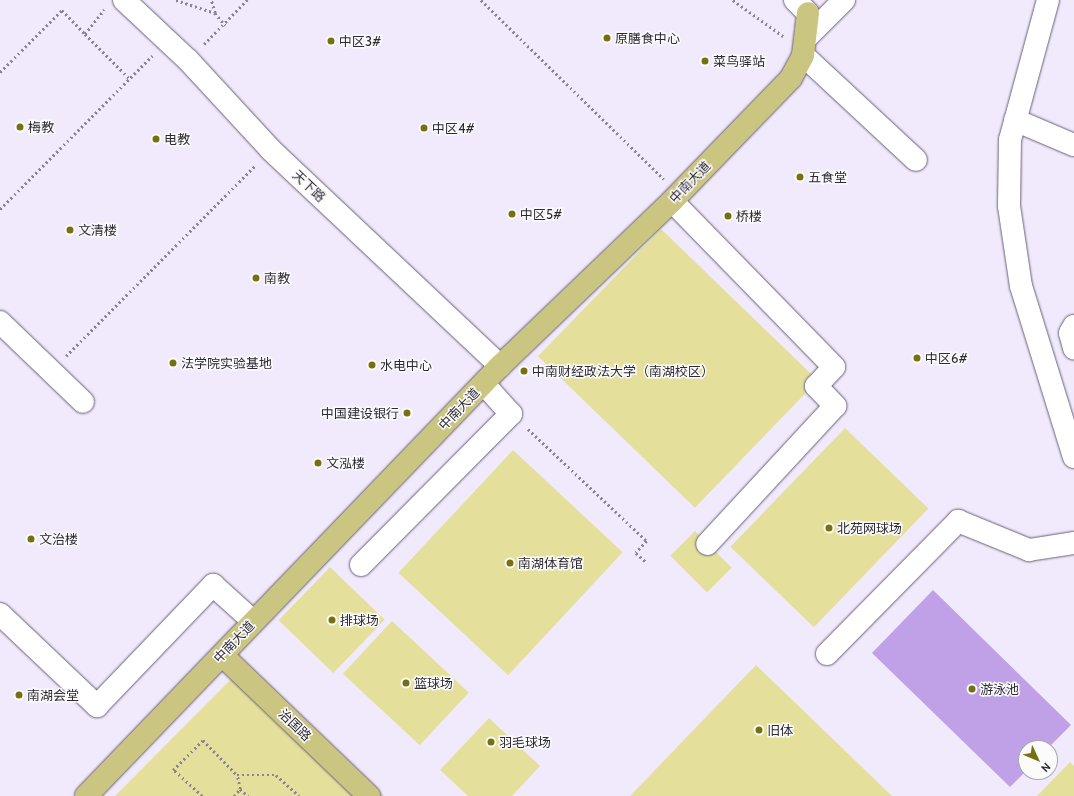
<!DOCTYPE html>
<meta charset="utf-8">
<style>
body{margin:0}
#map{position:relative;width:1074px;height:796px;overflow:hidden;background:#f1eafc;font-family:Cabin,"Noto Sans SC",sans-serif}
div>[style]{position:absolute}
.green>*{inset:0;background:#e4e09c;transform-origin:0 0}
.water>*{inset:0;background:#c0a0e7}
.path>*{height:2.5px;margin-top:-1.25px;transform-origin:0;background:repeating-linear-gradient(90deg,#8a8493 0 2px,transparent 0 5px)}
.roads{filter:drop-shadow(0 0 1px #6a5f78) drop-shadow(0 0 1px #6a5f78)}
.minor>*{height:22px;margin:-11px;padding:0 11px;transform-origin:11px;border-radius:11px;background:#fff}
.major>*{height:22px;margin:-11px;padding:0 11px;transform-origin:11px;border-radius:11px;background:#cac580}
.dots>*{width:11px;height:11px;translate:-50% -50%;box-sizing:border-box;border:2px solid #fbfbfb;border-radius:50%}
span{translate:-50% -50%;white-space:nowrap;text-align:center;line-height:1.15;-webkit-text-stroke:3px #fbfbfb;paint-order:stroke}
.poi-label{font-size:13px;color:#2e2934}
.left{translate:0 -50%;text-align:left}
.right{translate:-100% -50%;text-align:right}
.street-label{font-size:13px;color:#2e2934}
.north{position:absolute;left:1018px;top:740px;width:40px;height:40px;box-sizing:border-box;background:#fbfbfb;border:1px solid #a9a7ab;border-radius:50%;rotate:134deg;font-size:11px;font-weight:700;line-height:16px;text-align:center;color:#2e2934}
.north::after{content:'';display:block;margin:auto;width:14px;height:18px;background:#777011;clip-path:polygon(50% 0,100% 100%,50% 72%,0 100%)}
</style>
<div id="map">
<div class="green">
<div style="left:661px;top:229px;width:218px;height:177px;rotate:44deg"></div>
<div style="left:845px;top:428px;width:116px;height:165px;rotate:44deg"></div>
<div style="left:513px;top:450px;width:150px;height:168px;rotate:43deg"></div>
<div style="left:695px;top:531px;width:52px;height:35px;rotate:45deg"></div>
<div style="left:330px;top:567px;width:76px;height:74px;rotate:44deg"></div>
<div style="left:392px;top:621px;width:105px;height:72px;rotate:43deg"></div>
<div style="clip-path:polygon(246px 664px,384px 796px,115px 796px)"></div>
<div style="clip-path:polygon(756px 665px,892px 796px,630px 796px)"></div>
<div style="clip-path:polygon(489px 718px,540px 766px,512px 796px,468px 796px,440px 770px)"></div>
<div style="clip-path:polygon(1070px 762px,1074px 766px,1074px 796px,1037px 796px)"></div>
</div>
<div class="water">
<div style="clip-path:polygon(933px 590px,1071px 725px,1048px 748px,1026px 748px,1026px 771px,1010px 787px,872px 653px)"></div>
</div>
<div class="path">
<div style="left:176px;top:0;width:41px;rotate:18.4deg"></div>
<div style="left:215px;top:13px;width:14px;rotate:-107deg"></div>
<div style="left:481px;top:0;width:256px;rotate:44.4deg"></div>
<div style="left:733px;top:0;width:62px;rotate:35.8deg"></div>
<div style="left:215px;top:13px;width:16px;rotate:50deg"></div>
<div style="left:85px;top:34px;width:64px;rotate:45deg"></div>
<div style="left:204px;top:44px;width:62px;rotate:-45.7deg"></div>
<div style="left:0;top:72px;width:88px;rotate:-45deg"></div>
<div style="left:62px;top:10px;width:33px;rotate:46deg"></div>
<div style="left:85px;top:34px;width:31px;rotate:-52deg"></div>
<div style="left:0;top:209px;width:216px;rotate:-45.2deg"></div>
<div style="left:66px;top:356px;width:269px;rotate:-45.2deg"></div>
<div style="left:528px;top:429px;width:163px;rotate:43.3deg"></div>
<div style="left:647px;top:541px;width:16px;rotate:133deg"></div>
<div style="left:636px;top:553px;width:15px;rotate:42deg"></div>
<div style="left:240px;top:789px;width:11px;rotate:41deg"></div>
<div style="left:202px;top:796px;width:39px;rotate:-138deg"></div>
<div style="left:173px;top:770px;width:42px;rotate:-45deg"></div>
<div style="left:203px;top:740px;width:49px;rotate:45.8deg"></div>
<div style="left:237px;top:775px;width:39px"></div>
<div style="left:276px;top:775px;width:31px;rotate:42deg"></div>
<div style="left:234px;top:796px;width:9px;rotate:-49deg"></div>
<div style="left:240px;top:789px;width:14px;rotate:-102deg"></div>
</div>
<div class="roads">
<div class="minor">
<div style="left:124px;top:0;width:88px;rotate:43.2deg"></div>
<div style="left:188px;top:60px;width:122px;rotate:47.3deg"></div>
<div style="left:271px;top:150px;width:315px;rotate:43.3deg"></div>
<div style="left:795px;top:0;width:18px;rotate:45deg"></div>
<div style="left:1048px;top:0;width:145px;rotate:105.2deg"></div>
<div style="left:1010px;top:140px;width:66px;rotate:90.9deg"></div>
<div style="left:1009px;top:206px;width:81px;rotate:81.5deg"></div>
<div style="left:1021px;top:286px;width:179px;rotate:72.8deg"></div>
<div style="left:808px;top:36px;width:51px;rotate:-45deg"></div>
<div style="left:803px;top:55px;width:154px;rotate:42.9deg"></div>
<div style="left:1015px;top:120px;width:64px;rotate:23deg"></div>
<div style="left:672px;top:201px;width:232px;rotate:45.7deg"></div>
<div style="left:834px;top:367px;width:26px;rotate:133deg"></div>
<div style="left:816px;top:386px;width:28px;rotate:46deg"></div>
<div style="left:835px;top:406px;width:188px;rotate:132.8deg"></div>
<div style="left:0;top:322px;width:115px;rotate:43.9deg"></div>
<div style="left:1074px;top:326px;width:8px;rotate:120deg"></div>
<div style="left:1070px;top:333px;width:16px;rotate:75deg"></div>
<div style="left:361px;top:565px;width:213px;rotate:-45.2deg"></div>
<div style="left:511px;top:414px;width:40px;rotate:-132deg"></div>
<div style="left:0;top:614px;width:134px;rotate:43.5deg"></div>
<div style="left:97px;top:706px;width:168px;rotate:-46.2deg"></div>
<div style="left:213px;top:585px;width:54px;rotate:42deg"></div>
<div style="left:827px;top:654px;width:187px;rotate:-45.4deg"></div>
<div style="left:958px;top:521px;width:77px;rotate:22.2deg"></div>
<div style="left:1029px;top:550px;width:46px;rotate:-8.8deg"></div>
</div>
<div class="major">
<div style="left:222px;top:655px;width:204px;rotate:43.8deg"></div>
<div style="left:86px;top:796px;width:597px;rotate:-46.09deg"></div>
<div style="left:500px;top:366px;width:238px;rotate:-43.8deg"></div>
<div style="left:672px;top:201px;width:171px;rotate:-45.9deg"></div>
<div style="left:791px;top:78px;width:26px;rotate:-62deg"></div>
<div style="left:803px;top:55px;width:42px;rotate:-83.2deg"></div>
</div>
</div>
<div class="dots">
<div style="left:607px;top:38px;background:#777011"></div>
<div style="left:331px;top:41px;background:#777011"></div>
<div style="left:705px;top:61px;background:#777011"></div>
<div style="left:20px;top:127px;background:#777011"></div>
<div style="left:424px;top:128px;background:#777011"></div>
<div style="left:156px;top:139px;background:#777011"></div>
<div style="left:800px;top:177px;background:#777011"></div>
<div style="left:512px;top:214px;background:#777011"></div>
<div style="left:728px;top:216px;background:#777011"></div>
<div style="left:70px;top:230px;background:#777011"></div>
<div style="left:256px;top:278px;background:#777011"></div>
<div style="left:917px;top:358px;background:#777011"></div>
<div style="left:173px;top:363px;background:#777011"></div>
<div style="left:372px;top:365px;background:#777011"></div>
<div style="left:524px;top:371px;background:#777011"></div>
<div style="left:407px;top:413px;background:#777011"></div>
<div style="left:318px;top:463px;background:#777011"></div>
<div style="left:829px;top:528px;background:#777011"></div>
<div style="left:31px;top:539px;background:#777011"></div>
<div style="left:510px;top:563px;background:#777011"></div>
<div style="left:332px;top:620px;background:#777011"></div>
<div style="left:406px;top:683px;background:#777011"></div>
<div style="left:972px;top:689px;background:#777011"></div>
<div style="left:19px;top:695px;background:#777011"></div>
<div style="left:759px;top:730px;background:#777011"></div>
<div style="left:491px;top:742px;background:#777011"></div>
</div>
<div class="poi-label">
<span class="left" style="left:615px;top:38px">原膳食中心</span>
<span class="left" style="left:339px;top:41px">中区3#</span>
<span class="left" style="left:713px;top:61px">菜鸟驿站</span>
<span class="left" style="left:28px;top:127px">梅教</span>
<span class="left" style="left:432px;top:128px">中区4#</span>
<span class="left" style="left:164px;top:139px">电教</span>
<span class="left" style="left:808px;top:177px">五食堂</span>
<span class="left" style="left:520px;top:214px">中区5#</span>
<span class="left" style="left:736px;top:216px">桥楼</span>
<span class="left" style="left:78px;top:230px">文清楼</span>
<span class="left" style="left:264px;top:278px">南教</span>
<span class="left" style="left:925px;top:358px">中区6#</span>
<span class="left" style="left:181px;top:363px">法学院实验基地</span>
<span class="left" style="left:380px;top:365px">水电中心</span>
<span class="left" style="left:532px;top:371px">中南财经政法大学（南湖校区）</span>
<span class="right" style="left:399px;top:413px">中国建设银行</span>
<span class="left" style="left:326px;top:463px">文泓楼</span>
<span class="left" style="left:837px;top:528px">北苑网球场</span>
<span class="left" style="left:39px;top:539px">文治楼</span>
<span class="left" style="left:518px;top:563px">南湖体育馆</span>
<span class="left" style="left:340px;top:620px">排球场</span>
<span class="left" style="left:414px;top:683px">篮球场</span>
<span class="left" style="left:980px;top:689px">游泳池</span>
<span class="left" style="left:27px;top:695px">南湖会堂</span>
<span class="left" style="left:767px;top:730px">旧体</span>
<span class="left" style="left:499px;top:742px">羽毛球场</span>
</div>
<div class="street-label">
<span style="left:690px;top:182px;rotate:-46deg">中南大道</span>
<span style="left:309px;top:186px;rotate:43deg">天下路</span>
<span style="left:459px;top:409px;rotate:-46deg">中南大道</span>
<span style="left:234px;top:642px;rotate:-46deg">中南大道</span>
<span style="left:295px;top:725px;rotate:44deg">治国路</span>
</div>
<div class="north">N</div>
</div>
